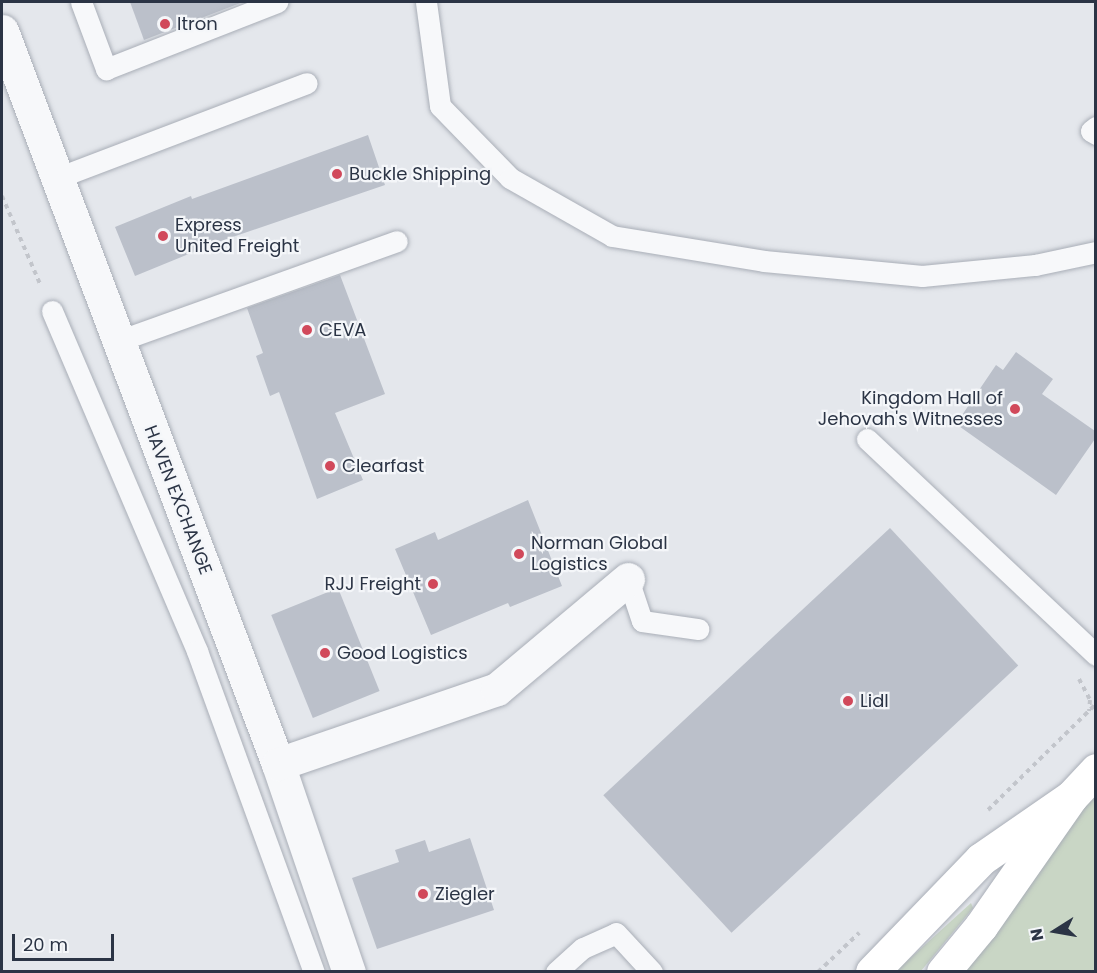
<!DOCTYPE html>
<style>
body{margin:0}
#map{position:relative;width:1097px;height:973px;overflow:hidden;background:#e4e7ec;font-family:Poppins,sans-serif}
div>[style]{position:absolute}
.green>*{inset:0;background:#c9d6c5}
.building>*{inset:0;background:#bbc0ca;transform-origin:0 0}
.path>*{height:4px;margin-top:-2px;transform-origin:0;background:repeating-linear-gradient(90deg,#c2c5cb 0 4.5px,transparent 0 9px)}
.roads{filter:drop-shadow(0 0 2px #a9aeb7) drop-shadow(0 0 2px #a9aeb7)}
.service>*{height:21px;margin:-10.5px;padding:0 10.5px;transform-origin:10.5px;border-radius:10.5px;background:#f7f8fa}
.minor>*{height:33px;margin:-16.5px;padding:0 16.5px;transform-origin:16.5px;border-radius:16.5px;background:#f7f8fa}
.primary>*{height:33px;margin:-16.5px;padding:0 16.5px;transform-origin:16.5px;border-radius:16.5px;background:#fff}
.dots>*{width:16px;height:16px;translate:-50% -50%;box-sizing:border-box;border:3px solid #f4f6f9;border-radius:50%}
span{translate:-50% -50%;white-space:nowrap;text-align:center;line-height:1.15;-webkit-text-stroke:4.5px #f4f6f9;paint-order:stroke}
.poi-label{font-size:18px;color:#2b3445}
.left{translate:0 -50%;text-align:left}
.right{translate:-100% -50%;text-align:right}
.street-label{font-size:18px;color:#2b3445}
.frame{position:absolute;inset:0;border:3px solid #2b3445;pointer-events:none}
.north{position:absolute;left:1025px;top:901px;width:60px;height:60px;-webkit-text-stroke:4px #f4f6f9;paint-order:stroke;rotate:259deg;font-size:16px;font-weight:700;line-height:24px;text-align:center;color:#2b3445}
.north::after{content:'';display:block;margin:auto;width:21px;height:27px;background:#2b3445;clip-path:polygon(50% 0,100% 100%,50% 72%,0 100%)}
.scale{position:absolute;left:12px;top:934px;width:102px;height:27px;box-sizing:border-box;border:3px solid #2b3445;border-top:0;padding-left:8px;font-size:18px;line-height:21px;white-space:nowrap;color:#2b3445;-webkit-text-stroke:4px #f4f6f9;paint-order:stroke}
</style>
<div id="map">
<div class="green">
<div style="clip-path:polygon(1095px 770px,1095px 971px,943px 972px)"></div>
<div style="clip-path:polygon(971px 903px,973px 908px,921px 971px,896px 971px)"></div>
</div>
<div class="building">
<div style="clip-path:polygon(130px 2px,243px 2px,144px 40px)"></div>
<div style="clip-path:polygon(368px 135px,385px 185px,218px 242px,135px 276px,115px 227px,191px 196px,192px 199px)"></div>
<div style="clip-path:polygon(340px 275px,385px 394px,335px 413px,363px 480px,317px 499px,279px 392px,270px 396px,256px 356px,263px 353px,247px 308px)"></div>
<div style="clip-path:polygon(1016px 352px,1053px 379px,1042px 394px,1095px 431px,1095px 439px,1056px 495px,956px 424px,996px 365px,1003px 370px)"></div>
<div style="clip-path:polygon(528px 500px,562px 586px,510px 607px,508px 603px,431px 635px,395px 549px,435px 532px,438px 540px)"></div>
<div style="left:890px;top:528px;width:188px;height:392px;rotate:47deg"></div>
<div style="left:338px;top:588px;width:111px;height:72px;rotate:68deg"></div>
<div style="clip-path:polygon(470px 838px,494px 910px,377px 949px,352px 878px,399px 862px,395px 850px,425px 840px,429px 852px)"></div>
</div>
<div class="path">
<div style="left:2px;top:196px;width:98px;rotate:66.6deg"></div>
<div style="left:1079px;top:679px;width:24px;rotate:62deg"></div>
<div style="left:1090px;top:700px;width:11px;rotate:95deg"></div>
<div style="left:988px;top:810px;width:151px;rotate:-44.5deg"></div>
<div style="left:818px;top:972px;width:57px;rotate:-43.6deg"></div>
</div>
<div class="roads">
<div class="service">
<div style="left:81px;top:2px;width:72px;rotate:69.5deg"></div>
<div style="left:106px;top:69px;width:184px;rotate:-21.4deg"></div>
<div style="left:426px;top:2px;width:105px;rotate:82.3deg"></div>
<div style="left:440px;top:106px;width:100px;rotate:45.8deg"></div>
<div style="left:510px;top:178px;width:117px;rotate:29.6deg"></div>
<div style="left:612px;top:236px;width:154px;rotate:9.3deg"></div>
<div style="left:764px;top:261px;width:159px;rotate:5.4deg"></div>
<div style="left:922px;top:276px;width:114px;rotate:-5.6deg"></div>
<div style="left:1035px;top:265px;width:62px;rotate:-12deg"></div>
<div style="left:1096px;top:127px;width:6px;rotate:141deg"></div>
<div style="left:1091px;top:131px;width:6px;rotate:31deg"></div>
<div style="left:57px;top:178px;width:267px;rotate:-20.8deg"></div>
<div style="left:52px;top:311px;width:370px;rotate:66.9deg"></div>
<div style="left:197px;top:651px;width:342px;rotate:70deg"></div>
<div style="left:118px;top:341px;width:296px;rotate:-19.7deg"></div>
<div style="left:867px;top:439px;width:315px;rotate:43.3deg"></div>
<div style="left:628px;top:579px;width:44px;rotate:71.6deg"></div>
<div style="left:642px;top:621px;width:57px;rotate:8.1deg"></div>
<div style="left:556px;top:972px;width:36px;rotate:-42deg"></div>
<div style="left:583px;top:948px;width:36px;rotate:-24deg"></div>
<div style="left:616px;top:933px;width:53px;rotate:47.3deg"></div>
</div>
<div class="minor">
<div style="left:2px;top:31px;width:783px;rotate:69.37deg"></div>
<div style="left:278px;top:764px;width:220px;rotate:71.2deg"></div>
<div style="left:278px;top:764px;width:231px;rotate:-18.9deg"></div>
<div style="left:497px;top:689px;width:171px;rotate:-40deg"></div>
</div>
<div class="primary">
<div style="left:872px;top:972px;width:157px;rotate:-46deg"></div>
<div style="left:981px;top:859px;width:109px;rotate:-34.6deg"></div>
<div style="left:943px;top:972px;width:60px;rotate:-50.4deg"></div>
<div style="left:981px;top:926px;width:157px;rotate:-55.1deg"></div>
<div style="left:1071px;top:797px;width:37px;rotate:-47deg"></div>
</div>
</div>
<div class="dots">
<div style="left:165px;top:24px;background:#d1495b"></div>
<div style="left:337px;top:174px;background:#d1495b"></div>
<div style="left:163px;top:236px;background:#d1495b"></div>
<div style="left:307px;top:330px;background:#d1495b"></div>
<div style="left:1015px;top:409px;background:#d1495b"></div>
<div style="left:330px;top:466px;background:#d1495b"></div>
<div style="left:519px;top:554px;background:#d1495b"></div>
<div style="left:433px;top:584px;background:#d1495b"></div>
<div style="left:325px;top:653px;background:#d1495b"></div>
<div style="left:848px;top:701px;background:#d1495b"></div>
<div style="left:423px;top:894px;background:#d1495b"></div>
</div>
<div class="poi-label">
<span class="left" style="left:177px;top:24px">Itron</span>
<span class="left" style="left:349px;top:174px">Buckle Shipping</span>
<span class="left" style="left:175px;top:236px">Express<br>United Freight</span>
<span class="left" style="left:319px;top:330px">CEVA</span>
<span class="right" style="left:1003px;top:409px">Kingdom Hall of<br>Jehovah's Witnesses</span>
<span class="left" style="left:342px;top:466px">Clearfast</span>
<span class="left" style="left:531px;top:554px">Norman Global<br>Logistics</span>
<span class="right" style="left:421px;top:584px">RJJ Freight</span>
<span class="left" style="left:337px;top:653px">Good Logistics</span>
<span class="left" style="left:860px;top:701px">Lidl</span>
<span class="left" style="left:435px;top:894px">Ziegler</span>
</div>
<div class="street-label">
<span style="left:178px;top:500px;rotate:69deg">HAVEN EXCHANGE</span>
</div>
<div class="frame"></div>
<div class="north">N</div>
<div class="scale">20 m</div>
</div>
